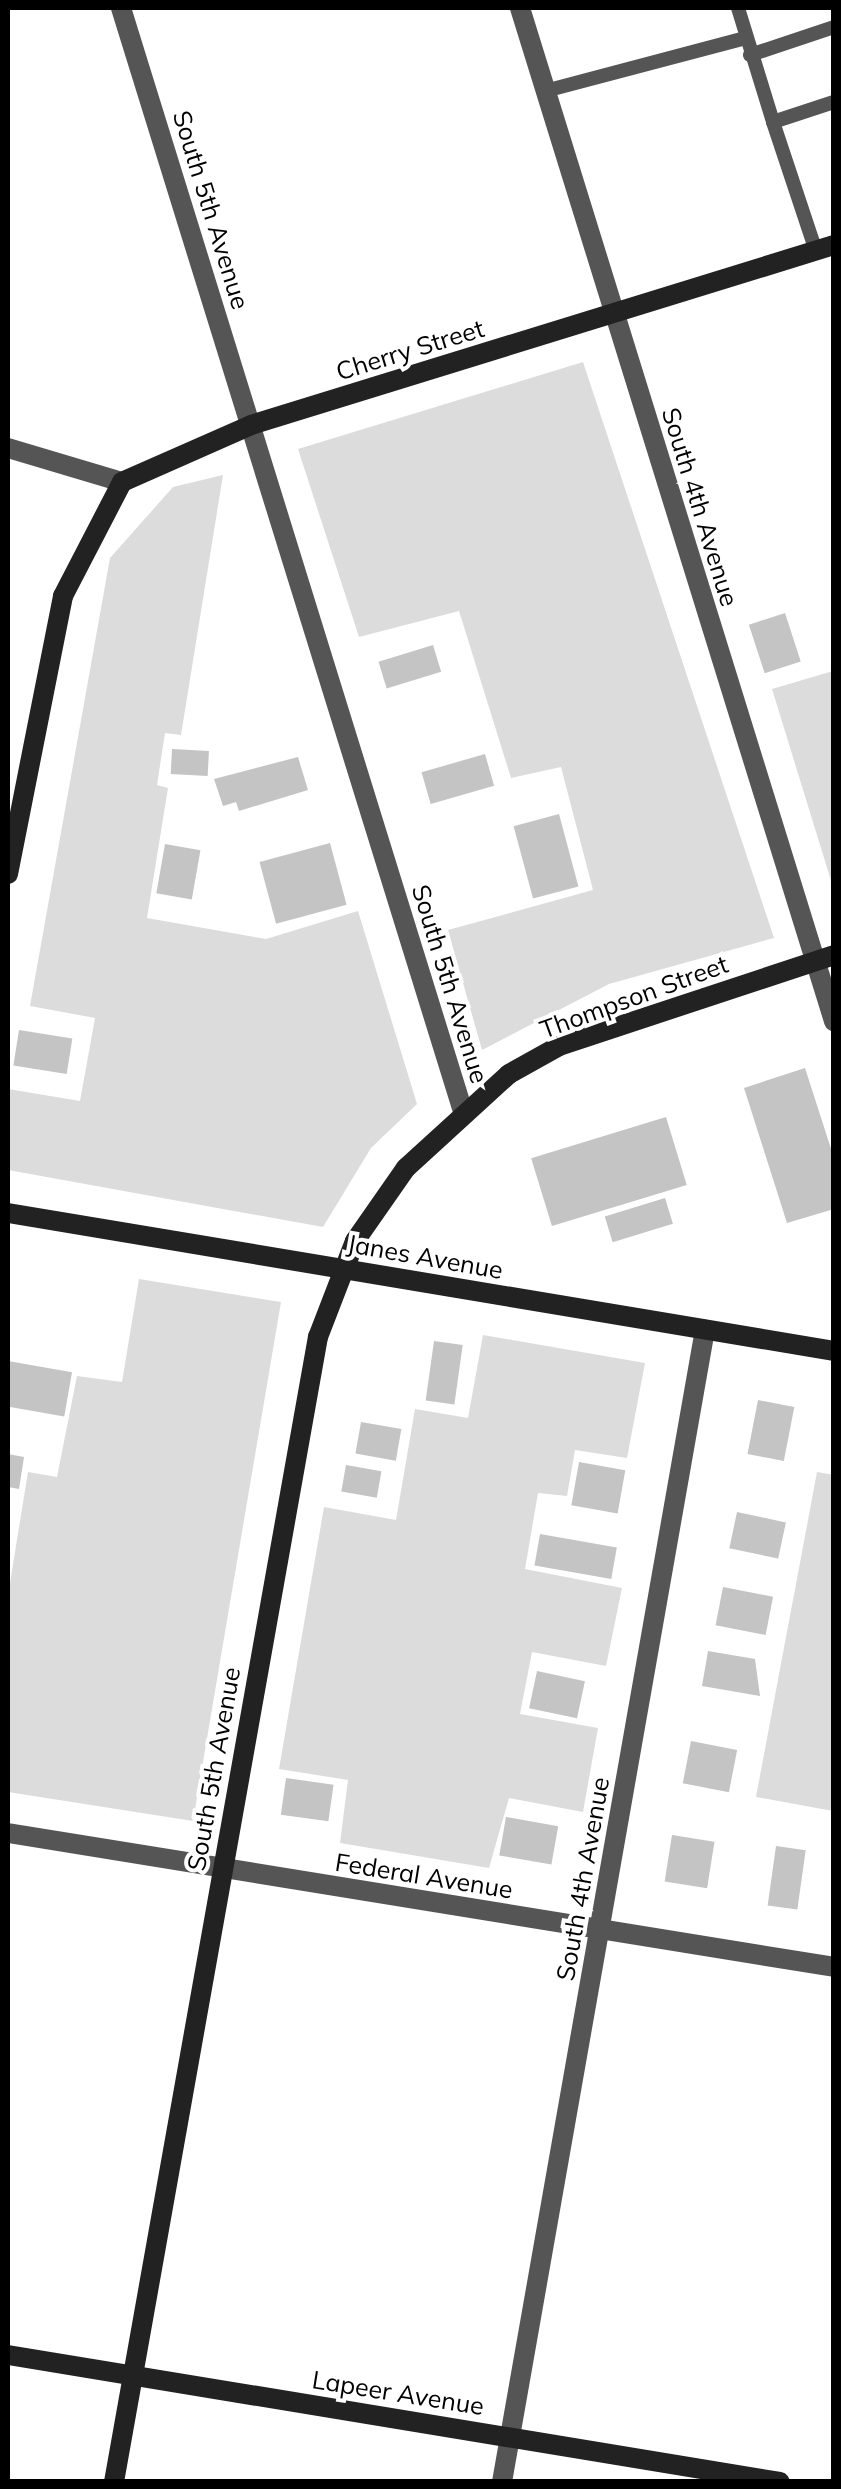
<!DOCTYPE html>
<style>
body{margin:0}
#map{position:relative;width:841px;height:2489px;overflow:hidden;background:#fff;font-family:Mulish,sans-serif}
div>[style]{position:absolute}
.green>*{inset:0;background:#dcdcdc}
.building>*{inset:0;background:#c4c4c4;transform-origin:0 0}
.lane>*{height:14px;margin:-7px;padding:0 7px;transform-origin:7px;border-radius:7px;background:#555}
.street>*{height:20px;margin:-10px;padding:0 10px;transform-origin:10px;border-radius:10px;background:#555}
.secondary>*{height:20px;margin:-10px;padding:0 10px;transform-origin:10px;border-radius:10px;background:#222}
span{translate:-50% -50%;white-space:nowrap;text-align:center;line-height:1.15;-webkit-text-stroke:8px #fff;paint-order:stroke}
.street-label{font-size:25px;color:#000}
.frame{position:absolute;inset:0;border:10px solid #000;pointer-events:none}
</style>
<div id="map">
<div class="green">
<div style="clip-path:polygon(583px 362px,774px 938px,609px 984px,482px 1050px,448px 930px,593px 890px,561px 767px,511px 778px,459px 611px,359px 637px,298px 449px)"></div>
<div style="clip-path:polygon(223px 475px,181px 735px,165px 733px,157px 785px,168px 788px,147px 918px,266px 939px,358px 911px,417px 1104px,371px 1148px,323px 1227px,8px 1170px,8px 1089px,80px 1101px,95px 1018px,30px 1006px,110px 558px,173px 487px)"></div>
<div style="clip-path:polygon(833px 671px,834px 671px,833px 887px,772px 689px)"></div>
<div style="clip-path:polygon(139px 1279px,281px 1302px,193px 1821px,8px 1792px,8px 1595px,28px 1472px,57px 1477px,77px 1376px,122px 1382px)"></div>
<div style="clip-path:polygon(483px 1335px,645px 1363px,627px 1458px,575px 1450px,567px 1496px,538px 1493px,525px 1569px,622px 1588px,606px 1666px,532px 1652px,520px 1714px,598px 1728px,583px 1812px,509px 1798px,489px 1868px,340px 1843px,348px 1780px,279px 1769px,324px 1507px,396px 1520px,415px 1409px,468px 1418px)"></div>
<div style="clip-path:polygon(817px 1472px,834px 1475px,833px 1811px,756px 1797px)"></div>
</div>
<div class="building">
<div style="left:785px;top:613px;width:51px;height:38px;rotate:72deg"></div>
<div style="left:433px;top:645px;width:28px;height:57px;rotate:73deg"></div>
<div style="left:172px;top:749px;width:37px;height:25px;rotate:3deg"></div>
<div style="left:485px;top:754px;width:33px;height:66px;rotate:74deg"></div>
<div style="clip-path:polygon(298px 757px,308px 790px,239px 811px,236px 802px,223px 806px,214px 779px)"></div>
<div style="left:559px;top:814px;width:75px;height:47px;rotate:75deg"></div>
<div style="left:330px;top:843px;width:64px;height:73px;rotate:75deg"></div>
<div style="left:165px;top:844px;width:36px;height:50px;rotate:10deg"></div>
<div style="left:19px;top:1030px;width:54px;height:36px;rotate:9deg"></div>
<div style="clip-path:polygon(805px 1068px,834px 1158px,834px 1209px,787px 1223px,744px 1088px)"></div>
<div style="left:666px;top:1117px;width:71px;height:141px;rotate:73deg"></div>
<div style="left:665px;top:1198px;width:27px;height:63px;rotate:73deg"></div>
<div style="left:434px;top:1341px;width:29px;height:60px;rotate:8deg"></div>
<div style="left:8px;top:1361px;width:65px;height:45px;rotate:10deg"></div>
<div style="left:758px;top:1400px;width:37px;height:55px;rotate:11deg"></div>
<div style="left:361px;top:1422px;width:41px;height:32px;rotate:10deg"></div>
<div style="clip-path:polygon(8px 1454px,24px 1457px,19px 1489px,8px 1487px)"></div>
<div style="left:579px;top:1462px;width:47px;height:44px;rotate:10deg"></div>
<div style="left:346px;top:1465px;width:36px;height:27px;rotate:10deg"></div>
<div style="left:737px;top:1512px;width:50px;height:37px;rotate:12deg"></div>
<div style="left:540px;top:1534px;width:78px;height:32px;rotate:10deg"></div>
<div style="left:723px;top:1587px;width:51px;height:39px;rotate:11deg"></div>
<div style="clip-path:polygon(708px 1651px,755px 1659px,760px 1696px,702px 1686px)"></div>
<div style="left:537px;top:1671px;width:49px;height:38px;rotate:12deg"></div>
<div style="left:691px;top:1741px;width:47px;height:43px;rotate:11deg"></div>
<div style="left:286px;top:1778px;width:48px;height:37px;rotate:8deg"></div>
<div style="left:506px;top:1817px;width:53px;height:39px;rotate:10deg"></div>
<div style="left:672px;top:1835px;width:43px;height:47px;rotate:9deg"></div>
<div style="left:776px;top:1846px;width:30px;height:60px;rotate:8deg"></div>
</div>
<div class="lane">
<div style="left:738px;top:8px;width:119px;rotate:72.9deg"></div>
<div style="left:773px;top:122px;width:64px;rotate:-18.2deg"></div>
<div style="left:750px;top:55px;width:89px;rotate:-18.4deg"></div>
<div style="left:545px;top:91px;width:207px;rotate:-14.8deg"></div>
<div style="left:773px;top:122px;width:136px;rotate:71.6deg"></div>
</div>
<div class="street">
<div style="left:121px;top:8px;width:1152px;rotate:72.78deg"></div>
<div style="left:520px;top:8px;width:1061px;rotate:72.78deg"></div>
<div style="left:8px;top:448px;width:119px;rotate:16.6deg"></div>
<div style="left:8px;top:1833px;width:837px;rotate:9.21deg"></div>
<div style="left:502px;top:2482px;width:1170px;rotate:-80.01deg"></div>
</div>
<div class="secondary">
<div style="left:8px;top:874px;width:283px;rotate:-78.8deg"></div>
<div style="left:63px;top:596px;width:128px;rotate:-62.6deg"></div>
<div style="left:122px;top:482px;width:141px;rotate:-23.8deg"></div>
<div style="left:251px;top:425px;width:610px;rotate:-17.16deg"></div>
<div style="left:8px;top:1213px;width:837px;rotate:9.48deg"></div>
<div style="left:8px;top:2355px;width:782px;rotate:9.34deg"></div>
<div style="left:114px;top:2482px;width:1163px;rotate:-79.9deg"></div>
<div style="left:318px;top:1337px;width:103px;rotate:-68.9deg"></div>
<div style="left:355px;top:1241px;width:89px;rotate:-55.1deg"></div>
<div style="left:406px;top:1168px;width:139px;rotate:-42.4deg"></div>
<div style="left:509px;top:1074px;width:57px;rotate:-29.2deg"></div>
<div style="left:559px;top:1046px;width:290px;rotate:-18.3deg"></div>
</div>
<div class="street-label">
<span style="left:211px;top:210px;rotate:73deg">South 5th Avenue</span>
<span style="left:410px;top:350px;rotate:-17deg">Cherry Street</span>
<span style="left:700px;top:507px;rotate:73deg">South 4th Avenue</span>
<span style="left:450px;top:984px;rotate:73deg">South 5th Avenue</span>
<span style="left:634px;top:997px;rotate:-20deg">Thompson Street</span>
<span style="left:425px;top:1257px;rotate:10deg">Janes Avenue</span>
<span style="left:214px;top:1769px;rotate:-80deg">South 5th Avenue</span>
<span style="left:424px;top:1876px;rotate:9deg">Federal Avenue</span>
<span style="left:583px;top:1879px;rotate:-80deg">South 4th Avenue</span>
<span style="left:398px;top:2393px;rotate:9deg">Lapeer Avenue</span>
</div>
<div class="frame"></div>
</div>
